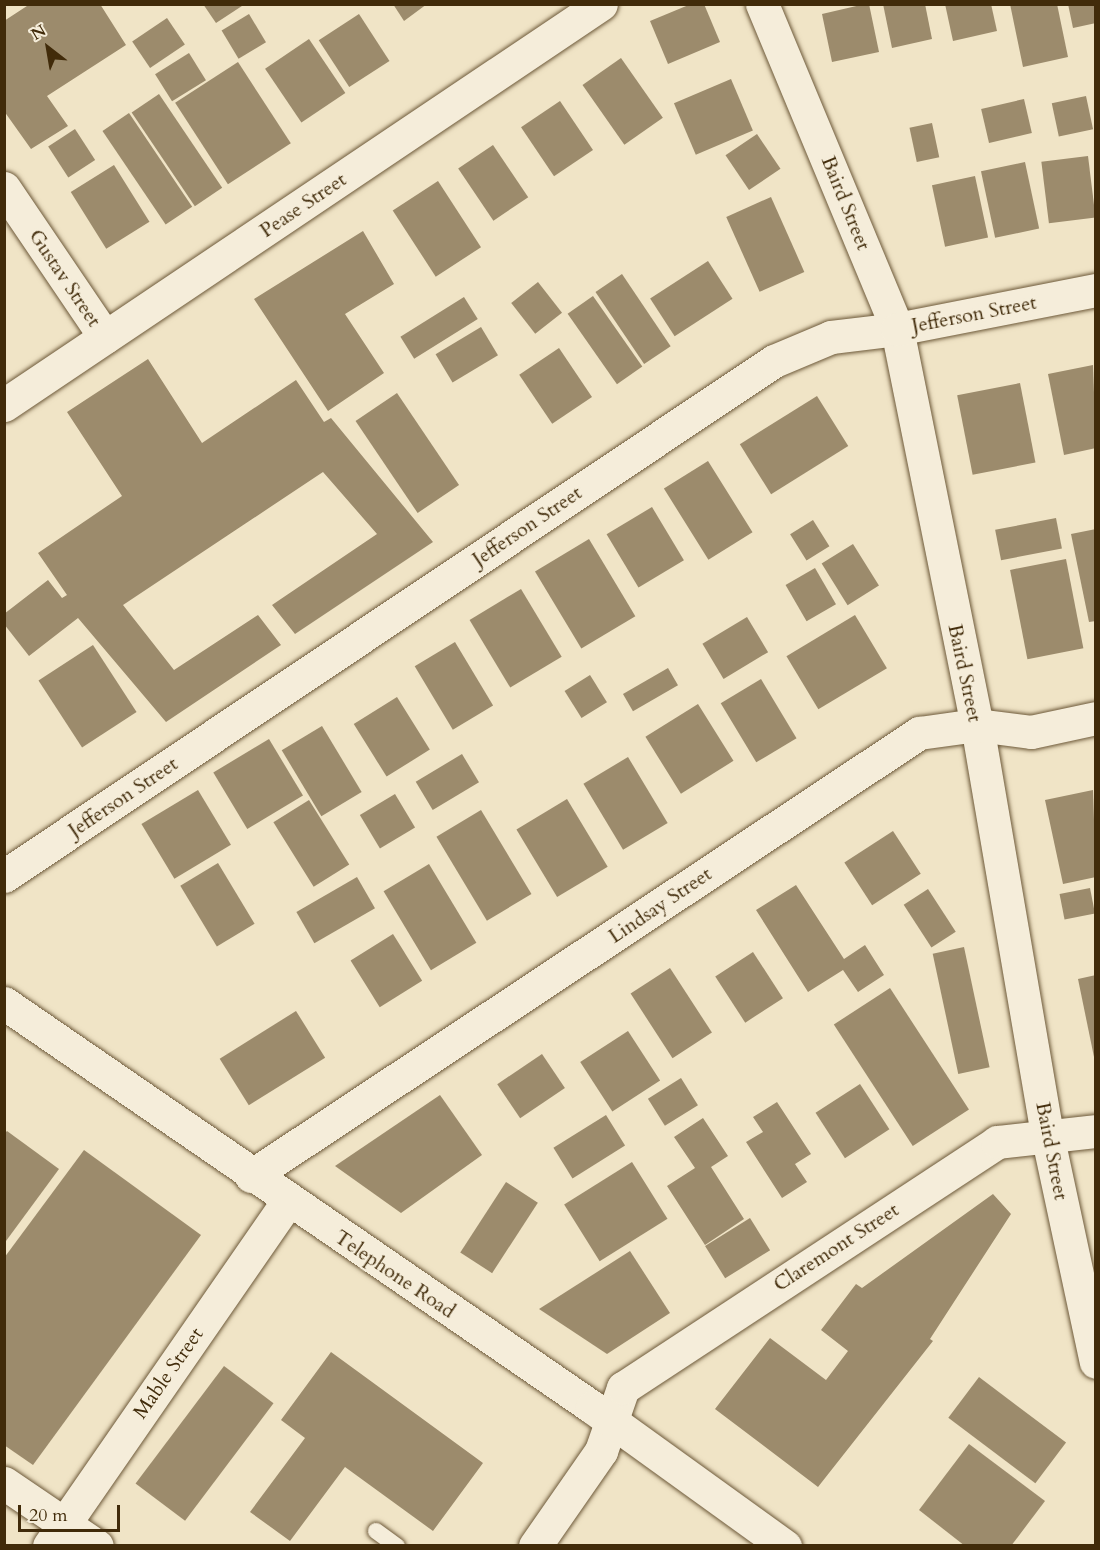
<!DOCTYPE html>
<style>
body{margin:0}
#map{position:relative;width:1100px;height:1550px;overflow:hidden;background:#f0e4c6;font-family:Cardo,serif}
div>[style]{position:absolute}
.building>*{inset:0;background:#9c8b6c;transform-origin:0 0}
.roads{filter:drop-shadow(0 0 2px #6d5939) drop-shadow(0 0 2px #6d5939)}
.service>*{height:16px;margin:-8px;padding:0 8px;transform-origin:8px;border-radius:8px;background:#f5edda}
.minor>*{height:33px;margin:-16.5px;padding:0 16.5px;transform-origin:16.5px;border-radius:16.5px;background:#f5edda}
.tertiary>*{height:33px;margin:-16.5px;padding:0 16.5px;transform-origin:16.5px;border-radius:16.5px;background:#f5edda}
.secondary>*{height:33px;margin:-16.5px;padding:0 16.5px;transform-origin:16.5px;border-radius:16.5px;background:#f5edda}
span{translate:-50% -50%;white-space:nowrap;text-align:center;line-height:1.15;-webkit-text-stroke:4.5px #f5edda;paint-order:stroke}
.street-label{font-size:20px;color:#412b0a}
.frame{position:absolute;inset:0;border:6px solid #412b0a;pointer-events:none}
.north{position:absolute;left:18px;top:18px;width:60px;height:60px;-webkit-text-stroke:4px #f5edda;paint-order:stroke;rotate:329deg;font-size:16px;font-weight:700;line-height:24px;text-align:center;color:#412b0a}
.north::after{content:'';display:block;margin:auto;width:21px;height:27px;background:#412b0a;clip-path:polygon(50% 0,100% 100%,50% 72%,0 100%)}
.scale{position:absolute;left:18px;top:1505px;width:102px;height:27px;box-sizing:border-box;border:3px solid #412b0a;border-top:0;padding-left:8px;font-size:18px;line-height:21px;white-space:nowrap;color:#412b0a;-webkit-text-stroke:4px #f5edda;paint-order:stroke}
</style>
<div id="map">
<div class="building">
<div style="clip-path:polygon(30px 4px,100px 4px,126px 45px,47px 96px,68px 126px,31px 149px,4px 111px,4px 21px)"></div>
<div style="clip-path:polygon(203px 4px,245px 4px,216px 23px)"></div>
<div style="clip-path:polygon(393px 4px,427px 4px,404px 21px)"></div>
<div style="clip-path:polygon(691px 4px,704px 4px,720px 42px,668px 64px,650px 21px)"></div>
<div style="clip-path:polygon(865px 4px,869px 4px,879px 52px,832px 62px,822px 14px)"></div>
<div style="clip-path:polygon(883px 4px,925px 4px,932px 39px,892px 48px)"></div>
<div style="clip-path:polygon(945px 4px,991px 4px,997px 31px,953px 41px)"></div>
<div style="clip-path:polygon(1010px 4px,1057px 4px,1068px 57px,1023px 67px)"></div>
<div style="clip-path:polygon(1068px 4px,1096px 4px,1096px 23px,1073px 28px)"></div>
<div style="left:249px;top:14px;width:33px;height:32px;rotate:59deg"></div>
<div style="left:359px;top:14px;width:56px;height:48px;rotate:57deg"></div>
<div style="left:167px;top:18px;width:32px;height:42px;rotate:56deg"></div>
<div style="left:309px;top:39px;width:65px;height:53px;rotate:56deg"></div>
<div style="left:189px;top:53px;width:32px;height:40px;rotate:58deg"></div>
<div style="left:621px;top:58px;width:73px;height:47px;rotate:55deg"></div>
<div style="left:238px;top:62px;width:97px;height:75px;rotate:57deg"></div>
<div style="left:731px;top:79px;width:56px;height:62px;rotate:67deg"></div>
<div style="left:159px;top:94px;width:113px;height:33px;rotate:56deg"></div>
<div style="left:1086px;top:96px;width:34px;height:35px;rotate:78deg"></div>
<div style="left:1024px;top:99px;width:35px;height:44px;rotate:77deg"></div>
<div style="left:560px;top:101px;width:59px;height:47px;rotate:56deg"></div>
<div style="left:129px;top:113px;width:113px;height:32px;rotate:56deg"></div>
<div style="left:932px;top:123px;width:35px;height:23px;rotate:78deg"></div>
<div style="left:75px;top:129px;width:37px;height:32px;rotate:57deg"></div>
<div style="left:757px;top:134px;width:42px;height:38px;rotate:56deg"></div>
<div style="left:493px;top:145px;width:63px;height:42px;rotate:56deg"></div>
<div style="left:1088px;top:156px;width:62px;height:47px;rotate:83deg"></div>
<div style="left:1025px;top:162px;width:68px;height:45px;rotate:78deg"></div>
<div style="left:114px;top:165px;width:67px;height:51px;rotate:58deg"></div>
<div style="left:975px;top:176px;width:63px;height:44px;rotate:78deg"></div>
<div style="left:438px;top:181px;width:79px;height:54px;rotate:57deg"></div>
<div style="left:771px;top:197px;width:82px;height:49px;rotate:66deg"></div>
<div style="clip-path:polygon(363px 231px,394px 284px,345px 314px,384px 373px,328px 411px,254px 299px)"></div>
<div style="left:708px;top:261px;width:45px;height:69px;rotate:57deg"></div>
<div style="left:622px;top:274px;width:87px;height:32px;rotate:56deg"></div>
<div style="left:538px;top:282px;width:39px;height:34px;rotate:52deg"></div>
<div style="left:593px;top:296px;width:86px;height:31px;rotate:55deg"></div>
<div style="left:464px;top:297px;width:26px;height:75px;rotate:58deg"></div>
<div style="left:481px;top:327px;width:33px;height:53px;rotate:59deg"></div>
<div style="left:559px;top:348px;width:59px;height:48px;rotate:56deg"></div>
<div style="clip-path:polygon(148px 359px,202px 443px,296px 380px,324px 422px,331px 418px,433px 542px,295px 634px,272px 605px,377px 534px,323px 472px,123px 605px,174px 670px,258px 615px,281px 645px,166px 722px,78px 618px,29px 656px,4px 624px,4px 614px,48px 580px,62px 598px,67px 595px,38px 553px,122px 496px,67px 412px)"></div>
<div style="clip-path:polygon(1093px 365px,1096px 448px,1064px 455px,1048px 374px)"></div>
<div style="left:1020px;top:383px;width:81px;height:64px;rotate:79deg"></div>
<div style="left:397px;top:393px;width:111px;height:50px;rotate:56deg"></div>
<div style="left:817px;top:396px;width:59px;height:91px;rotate:58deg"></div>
<div style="left:708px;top:461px;width:84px;height:52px;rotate:58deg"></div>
<div style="left:652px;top:507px;width:62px;height:53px;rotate:59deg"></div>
<div style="left:1056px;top:518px;width:31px;height:62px;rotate:79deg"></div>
<div style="left:813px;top:520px;width:31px;height:27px;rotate:58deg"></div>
<div style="clip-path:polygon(1096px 529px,1096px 621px,1089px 622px,1071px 534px)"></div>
<div style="left:589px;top:539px;width:90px;height:63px;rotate:59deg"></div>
<div style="left:853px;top:544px;width:49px;height:37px;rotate:58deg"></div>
<div style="left:1066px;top:559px;width:91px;height:57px;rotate:79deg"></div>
<div style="left:815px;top:568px;width:42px;height:34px;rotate:60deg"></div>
<div style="left:521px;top:589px;width:79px;height:60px;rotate:59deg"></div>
<div style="left:855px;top:615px;width:62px;height:80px;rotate:59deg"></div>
<div style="left:747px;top:617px;width:41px;height:52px;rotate:59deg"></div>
<div style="left:455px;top:642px;width:74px;height:47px;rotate:59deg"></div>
<div style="left:93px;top:645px;width:80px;height:65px;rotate:57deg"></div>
<div style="left:668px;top:668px;width:20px;height:52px;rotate:60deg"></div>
<div style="left:590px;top:675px;width:32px;height:30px;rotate:58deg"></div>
<div style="left:761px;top:679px;width:69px;height:47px;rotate:59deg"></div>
<div style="left:397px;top:697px;width:62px;height:51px;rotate:58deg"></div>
<div style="left:698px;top:704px;width:67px;height:62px;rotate:58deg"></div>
<div style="left:322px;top:726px;width:77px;height:47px;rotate:59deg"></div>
<div style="left:269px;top:739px;width:66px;height:65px;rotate:59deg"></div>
<div style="left:462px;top:754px;width:33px;height:54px;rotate:59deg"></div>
<div style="left:628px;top:757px;width:77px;height:52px;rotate:59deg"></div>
<div style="left:198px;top:790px;width:64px;height:66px;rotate:59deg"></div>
<div style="clip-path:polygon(1093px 790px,1096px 877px,1063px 884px,1045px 800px)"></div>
<div style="left:395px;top:794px;width:39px;height:41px;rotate:59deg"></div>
<div style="left:567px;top:799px;width:79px;height:59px;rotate:59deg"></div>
<div style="left:309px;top:800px;width:76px;height:42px;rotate:58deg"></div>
<div style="left:481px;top:810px;width:98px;height:52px;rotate:59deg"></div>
<div style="left:893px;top:831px;width:51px;height:58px;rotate:57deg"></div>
<div style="left:218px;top:863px;width:71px;height:44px;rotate:59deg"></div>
<div style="left:429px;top:864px;width:92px;height:53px;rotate:59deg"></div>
<div style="left:357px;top:877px;width:36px;height:70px;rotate:60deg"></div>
<div style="clip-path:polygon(796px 885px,844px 959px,865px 945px,884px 975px,858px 992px,843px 970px,808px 992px,756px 910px)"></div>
<div style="left:1090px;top:888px;width:26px;height:31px;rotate:79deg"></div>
<div style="left:928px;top:889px;width:51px;height:29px;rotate:57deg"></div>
<div style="left:393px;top:934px;width:55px;height:50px;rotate:58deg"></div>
<div style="left:964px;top:947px;width:123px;height:32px;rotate:78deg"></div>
<div style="left:753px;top:952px;width:55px;height:45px;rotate:57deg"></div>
<div style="left:670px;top:968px;width:77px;height:47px;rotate:57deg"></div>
<div style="clip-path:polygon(1096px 975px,1096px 1057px,1094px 1057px,1078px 979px)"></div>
<div style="left:890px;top:988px;width:145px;height:67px;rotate:57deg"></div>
<div style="left:296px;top:1011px;width:55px;height:90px;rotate:58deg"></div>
<div style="left:628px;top:1031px;width:59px;height:57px;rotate:57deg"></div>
<div style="left:542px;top:1054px;width:41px;height:54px;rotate:56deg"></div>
<div style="left:681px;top:1078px;width:32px;height:39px;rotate:58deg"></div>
<div style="left:860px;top:1084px;width:54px;height:53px;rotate:57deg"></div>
<div style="clip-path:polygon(440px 1095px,482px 1155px,401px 1213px,335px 1166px)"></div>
<div style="clip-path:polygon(777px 1102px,811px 1154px,795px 1164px,807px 1182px,782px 1198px,746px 1142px,763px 1132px,753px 1117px)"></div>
<div style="left:606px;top:1115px;width:36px;height:62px;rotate:58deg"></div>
<div style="clip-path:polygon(703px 1118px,728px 1156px,711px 1167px,744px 1219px,705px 1245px,667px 1186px,695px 1168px,674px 1137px)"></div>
<div style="clip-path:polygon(7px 1131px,59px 1169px,6px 1241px,4px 1134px)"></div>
<div style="clip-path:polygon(84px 1150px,201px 1235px,33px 1465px,4px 1445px,4px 1258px)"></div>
<div style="left:632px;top:1162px;width:67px;height:80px;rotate:58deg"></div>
<div style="left:506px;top:1182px;width:38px;height:84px;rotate:33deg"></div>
<div style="clip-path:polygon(993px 1194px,1011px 1214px,930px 1339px,933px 1341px,818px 1487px,715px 1409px,770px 1338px,826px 1380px,848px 1351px,821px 1330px,856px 1284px,862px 1288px)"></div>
<div style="left:750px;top:1218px;width:38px;height:53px;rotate:58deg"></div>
<div style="clip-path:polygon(630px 1251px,670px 1313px,607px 1354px,539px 1309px)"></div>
<div style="clip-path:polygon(331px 1352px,483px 1463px,433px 1531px,345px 1467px,290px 1541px,250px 1512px,305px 1438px,281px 1420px)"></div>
<div style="left:224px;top:1366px;width:62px;height:147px;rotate:37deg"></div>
<div style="left:979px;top:1377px;width:109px;height:51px;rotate:37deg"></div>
<div style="clip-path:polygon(969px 1444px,1045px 1501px,1011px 1546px,965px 1546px,919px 1510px)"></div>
</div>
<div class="roads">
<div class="service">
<div style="left:376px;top:1531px;width:26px;rotate:36deg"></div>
</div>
<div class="minor">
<div style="left:762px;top:4px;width:352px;rotate:67.4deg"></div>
<div style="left:897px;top:329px;width:404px;rotate:78.6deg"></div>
<div style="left:977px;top:725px;width:415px;rotate:80.3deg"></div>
<div style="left:1047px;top:1134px;width:233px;rotate:77.9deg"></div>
<div style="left:4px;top:188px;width:180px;rotate:55.9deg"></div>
<div style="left:4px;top:405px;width:719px;rotate:-33.89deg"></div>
<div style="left:251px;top:1176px;width:802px;rotate:-33.55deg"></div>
<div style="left:919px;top:733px;width:59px;rotate:-7.9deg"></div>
<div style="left:977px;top:725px;width:54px;rotate:7.4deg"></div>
<div style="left:1031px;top:732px;width:66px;rotate:-12.2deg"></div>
<div style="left:4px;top:1483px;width:112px;rotate:34.1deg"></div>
<div style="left:49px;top:1546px;width:420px;rotate:-55.3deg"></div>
<div style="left:535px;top:1546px;width:116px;rotate:-55.2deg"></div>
<div style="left:601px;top:1451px;width:67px;rotate:-70.8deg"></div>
<div style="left:623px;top:1388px;width:448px;rotate:-33.3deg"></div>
<div style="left:997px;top:1142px;width:100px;rotate:-6.3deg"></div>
</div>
<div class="tertiary">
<div style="left:4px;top:876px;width:926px;rotate:-33.78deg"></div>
<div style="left:774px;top:361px;width:62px;rotate:-22.8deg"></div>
<div style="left:831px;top:337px;width:66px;rotate:-6.9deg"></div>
<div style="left:897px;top:329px;width:203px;rotate:-11.1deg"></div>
</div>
<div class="secondary">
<div style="left:4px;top:1003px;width:713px;rotate:34.49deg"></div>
<div style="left:592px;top:1407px;width:238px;rotate:35.8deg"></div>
</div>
</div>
<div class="street-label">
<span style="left:846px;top:203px;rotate:68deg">Baird Street</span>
<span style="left:303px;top:205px;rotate:-34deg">Pease Street</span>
<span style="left:65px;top:278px;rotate:56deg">Gustav Street</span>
<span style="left:974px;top:314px;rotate:-11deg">Jefferson Street</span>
<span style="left:527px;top:526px;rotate:-34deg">Jefferson Street</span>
<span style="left:965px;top:673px;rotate:78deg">Baird Street</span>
<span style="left:123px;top:797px;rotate:-34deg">Jefferson Street</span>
<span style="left:660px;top:905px;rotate:-34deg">Lindsay Street</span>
<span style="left:1052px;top:1151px;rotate:79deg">Baird Street</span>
<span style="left:836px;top:1247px;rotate:-33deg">Claremont Street</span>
<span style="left:395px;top:1274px;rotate:34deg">Telephone Road</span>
<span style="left:168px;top:1373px;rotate:-55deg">Mable Street</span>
</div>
<div class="frame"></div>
<div class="north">N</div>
<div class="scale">20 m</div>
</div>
